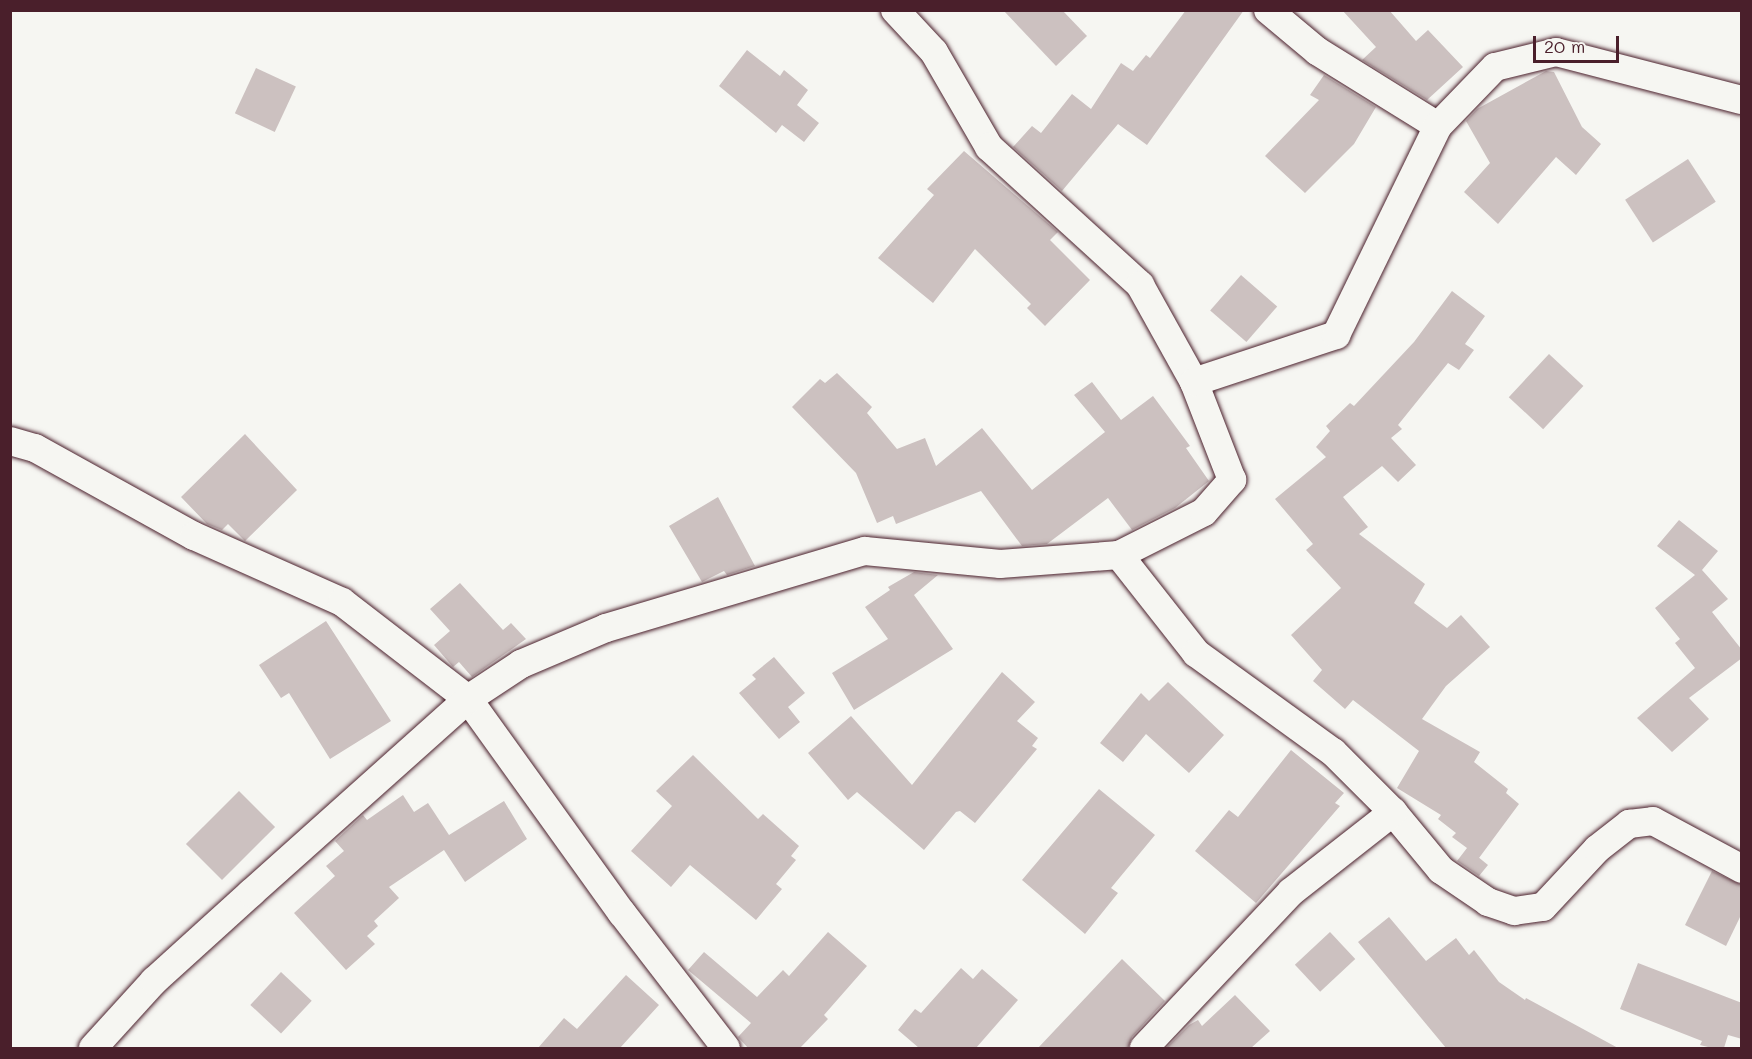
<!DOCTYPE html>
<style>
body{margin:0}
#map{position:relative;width:1752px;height:1059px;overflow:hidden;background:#f6f6f2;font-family:Mali,sans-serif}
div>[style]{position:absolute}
.building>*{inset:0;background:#ccc1c0;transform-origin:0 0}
.roads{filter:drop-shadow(0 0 2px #4a1f2b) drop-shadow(0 0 2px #4a1f2b)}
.street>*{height:28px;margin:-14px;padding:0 14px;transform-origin:14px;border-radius:14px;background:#f6f6f2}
span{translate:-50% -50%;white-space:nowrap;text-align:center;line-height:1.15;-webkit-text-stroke:4.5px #f6f6f2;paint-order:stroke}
.frame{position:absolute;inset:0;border:12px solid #4a1f2b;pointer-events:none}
.scale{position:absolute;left:1533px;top:36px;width:86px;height:27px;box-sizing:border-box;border:3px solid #4a1f2b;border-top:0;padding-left:8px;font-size:18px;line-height:21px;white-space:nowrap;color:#4a1f2b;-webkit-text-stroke:4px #f6f6f2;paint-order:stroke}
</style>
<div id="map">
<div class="building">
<div style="clip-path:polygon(1003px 10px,1062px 10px,1087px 36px,1056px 66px)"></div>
<div style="clip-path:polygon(1186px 10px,1244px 10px,1147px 145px,1118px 124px,1062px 191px,1013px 147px,1032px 126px,1041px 133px,1072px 94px,1091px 109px,1121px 63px,1133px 71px,1146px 55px,1150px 58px)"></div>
<div style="clip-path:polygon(1342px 10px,1389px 10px,1416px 41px,1428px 30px,1463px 67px,1427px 100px,1362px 60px,1376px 47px)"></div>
<div style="clip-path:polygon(747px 50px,780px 76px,784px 70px,808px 90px,797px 105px,819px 123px,804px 142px,782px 125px,776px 133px,719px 86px)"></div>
<div style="left:256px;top:68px;width:44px;height:50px;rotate:25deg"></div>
<div style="clip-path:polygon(1546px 71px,1554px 72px,1582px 127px,1601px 144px,1576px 175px,1556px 157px,1498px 224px,1464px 192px,1490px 163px,1466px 121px,1477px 109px)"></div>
<div style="clip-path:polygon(1324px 75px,1376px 107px,1354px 144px,1305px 193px,1265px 156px,1319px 100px,1310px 95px)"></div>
<div style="clip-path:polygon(964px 151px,1058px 232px,1050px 240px,1090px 280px,1045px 326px,1027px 308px,1031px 304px,975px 249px,933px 303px,878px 258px,934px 195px,927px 189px)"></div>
<div style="left:1688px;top:159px;width:51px;height:75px;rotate:57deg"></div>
<div style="left:1241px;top:275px;width:48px;height:47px;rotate:41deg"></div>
<div style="clip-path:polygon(1452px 291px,1485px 316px,1465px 344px,1474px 350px,1459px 370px,1448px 363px,1398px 425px,1402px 429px,1391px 438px,1416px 465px,1398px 482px,1382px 466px,1343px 497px,1368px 527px,1359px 534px,1425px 584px,1414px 603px,1447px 628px,1461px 615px,1490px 647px,1446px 686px,1422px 719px,1480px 752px,1474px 762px,1508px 789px,1506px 793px,1519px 804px,1479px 858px,1472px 852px,1488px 865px,1479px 876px,1457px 861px,1467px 848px,1452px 837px,1456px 833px,1438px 819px,1441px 815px,1397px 788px,1419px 751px,1353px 700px,1345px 709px,1313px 681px,1322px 670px,1291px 635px,1341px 588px,1306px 550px,1313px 544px,1275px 499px,1326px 457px,1316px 447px,1330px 431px,1326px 426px,1350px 403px,1354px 406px,1414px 342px)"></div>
<div style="left:1549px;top:354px;width:47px;height:59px;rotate:43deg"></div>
<div style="clip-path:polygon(837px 373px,872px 407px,867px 413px,897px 449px,925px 438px,936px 466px,982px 428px,1032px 490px,1105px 432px,1074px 395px,1092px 382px,1121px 420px,1153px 396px,1190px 446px,1186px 448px,1209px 481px,1175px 508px,1132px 530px,1108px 498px,1047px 544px,1022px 546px,981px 491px,896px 524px,893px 516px,877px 523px,856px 473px,792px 407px,820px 379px,825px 383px)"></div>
<div style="clip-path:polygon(245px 434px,297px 490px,245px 541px,228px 524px,222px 530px,207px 524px,181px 497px)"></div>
<div style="clip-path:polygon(718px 497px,755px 566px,727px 575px,724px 571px,702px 582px,669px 526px)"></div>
<div style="clip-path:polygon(1679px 520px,1718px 551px,1702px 570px,1728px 599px,1712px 612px,1742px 650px,1742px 658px,1689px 698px,1709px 719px,1672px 752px,1637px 718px,1695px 668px,1675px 643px,1680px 639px,1655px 608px,1695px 575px,1657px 546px)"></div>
<div style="clip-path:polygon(914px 572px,938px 575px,914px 595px,953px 649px,854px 710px,832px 673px,888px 639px,865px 607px,890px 590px,888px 587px)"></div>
<div style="clip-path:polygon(460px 583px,503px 630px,511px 623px,526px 639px,472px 677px,459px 662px,453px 667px,434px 645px,450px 631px,430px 609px)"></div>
<div style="clip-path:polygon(326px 621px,391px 721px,330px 759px,289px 693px,281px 698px,259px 665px)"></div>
<div style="clip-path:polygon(774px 657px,805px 693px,788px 707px,800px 722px,779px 739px,739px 693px,756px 679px,752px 675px)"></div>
<div style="clip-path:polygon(1002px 672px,1035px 702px,1017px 721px,1038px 738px,1032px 746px,1037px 749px,975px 823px,960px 811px,956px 812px,924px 850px,857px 792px,848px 800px,808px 753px,851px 716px,912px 785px)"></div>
<div style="clip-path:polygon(1168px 682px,1224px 735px,1189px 773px,1146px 734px,1123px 762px,1100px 743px,1141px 693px,1149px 701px)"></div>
<div style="clip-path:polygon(1291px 750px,1344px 793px,1335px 803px,1340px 806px,1256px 903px,1195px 851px,1229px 810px,1238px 817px)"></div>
<div style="clip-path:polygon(693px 755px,758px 819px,763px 814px,799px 846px,791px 856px,796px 860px,776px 884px,782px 889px,756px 920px,690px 865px,671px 887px,631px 851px,672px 806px,656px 791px)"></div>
<div style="clip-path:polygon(1099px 789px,1155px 835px,1111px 888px,1118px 893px,1085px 934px,1022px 880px)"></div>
<div style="left:239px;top:791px;width:51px;height:75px;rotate:45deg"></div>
<div style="clip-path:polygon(403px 795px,414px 812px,428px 803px,449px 835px,504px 801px,527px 839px,465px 882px,444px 850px,389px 887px,399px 898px,374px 921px,378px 926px,367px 936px,375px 944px,346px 970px,294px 913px,335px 876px,326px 866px,344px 851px,335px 841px,363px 815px,367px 820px)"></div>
<div style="clip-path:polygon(1712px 871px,1742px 885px,1742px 913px,1726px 946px,1685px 925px)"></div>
<div style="clip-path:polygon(1389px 917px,1426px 961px,1456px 938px,1469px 955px,1474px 950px,1499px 982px,1525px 1000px,1526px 998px,1618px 1048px,1446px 1048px,1358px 942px)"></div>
<div style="clip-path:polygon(828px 932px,867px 966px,824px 1015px,828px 1019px,800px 1048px,748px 1048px,738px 1037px,751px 1023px,688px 970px,704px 952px,757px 997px,783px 970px,789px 976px)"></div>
<div style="left:1330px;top:932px;width:37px;height:48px;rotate:47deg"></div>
<div style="clip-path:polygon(1122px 959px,1165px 1001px,1132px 1037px,1128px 1048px,1038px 1048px)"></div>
<div style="clip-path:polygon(1638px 963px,1742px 1003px,1742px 1039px,1728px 1035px,1724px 1048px,1712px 1048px,1700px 1045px,1702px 1041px,1620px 1009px)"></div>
<div style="clip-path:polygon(961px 968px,973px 979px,982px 969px,1018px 1000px,976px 1048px,919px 1048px,898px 1030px,915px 1009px,921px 1013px)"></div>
<div style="left:281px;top:972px;width:42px;height:45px;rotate:43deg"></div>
<div style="clip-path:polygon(626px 975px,659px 1005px,620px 1048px,538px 1048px,564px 1018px,577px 1029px)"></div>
<div style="clip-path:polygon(1235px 995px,1270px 1031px,1251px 1048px,1166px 1048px,1189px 1025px,1198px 1020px,1202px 1026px)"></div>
</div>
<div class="roads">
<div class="street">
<div style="left:895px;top:10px;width:57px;rotate:47.1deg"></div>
<div style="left:934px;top:52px;width:110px;rotate:59.9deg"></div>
<div style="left:989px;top:147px;width:205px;rotate:42.4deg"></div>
<div style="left:1140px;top:285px;width:111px;rotate:60.9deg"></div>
<div style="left:1268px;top:10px;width:64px;rotate:39.9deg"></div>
<div style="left:1317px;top:51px;width:142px;rotate:31.8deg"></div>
<div style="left:10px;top:441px;width:26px;rotate:16deg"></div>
<div style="left:35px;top:448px;width:182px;rotate:29deg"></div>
<div style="left:194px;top:536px;width:162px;rotate:24deg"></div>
<div style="left:342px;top:602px;width:159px;rotate:37.6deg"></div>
<div style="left:468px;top:699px;width:264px;rotate:54.3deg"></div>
<div style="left:622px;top:913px;width:170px;rotate:52.4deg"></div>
<div style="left:1119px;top:555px;width:125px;rotate:51.8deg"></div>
<div style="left:1196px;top:653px;width:169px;rotate:35.9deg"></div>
<div style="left:1333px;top:752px;width:85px;rotate:45deg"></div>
<div style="left:1393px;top:812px;width:75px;rotate:50.4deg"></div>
<div style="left:1441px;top:870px;width:57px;rotate:34.2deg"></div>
<div style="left:1488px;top:902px;width:28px;rotate:19deg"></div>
<div style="left:1514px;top:911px;width:29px;rotate:-8deg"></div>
<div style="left:1543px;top:907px;width:79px;rotate:-47deg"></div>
<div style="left:1597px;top:849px;width:41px;rotate:-38deg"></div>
<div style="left:1629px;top:824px;width:24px;rotate:-7deg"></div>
<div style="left:1653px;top:821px;width:101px;rotate:28.3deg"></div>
<div style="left:93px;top:1048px;width:91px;rotate:-47.7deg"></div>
<div style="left:154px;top:981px;width:131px;rotate:-42.2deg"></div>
<div style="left:251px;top:893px;width:291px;rotate:-41.8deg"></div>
<div style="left:468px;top:699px;width:64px;rotate:-33.4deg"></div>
<div style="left:521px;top:664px;width:92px;rotate:-23deg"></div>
<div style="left:606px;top:628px;width:270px;rotate:-16.6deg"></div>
<div style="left:865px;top:551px;width:136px;rotate:5.5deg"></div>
<div style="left:1000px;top:564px;width:119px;rotate:-4.3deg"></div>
<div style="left:1119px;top:555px;width:95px;rotate:-26.8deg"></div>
<div style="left:1204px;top:512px;width:43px;rotate:-48.8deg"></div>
<div style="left:1232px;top:480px;width:105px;rotate:-111.2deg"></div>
<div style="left:1194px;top:382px;width:150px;rotate:-18.3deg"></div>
<div style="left:1336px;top:335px;width:233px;rotate:-64deg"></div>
<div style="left:1438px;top:126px;width:82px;rotate:-46deg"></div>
<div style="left:1495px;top:67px;width:63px;rotate:-13.8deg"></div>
<div style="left:1556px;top:52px;width:192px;rotate:14.5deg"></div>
<div style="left:1144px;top:1048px;width:214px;rotate:-46.7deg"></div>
<div style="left:1291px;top:892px;width:130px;rotate:-38.1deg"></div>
</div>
</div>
<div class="frame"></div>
<div class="scale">20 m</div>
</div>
